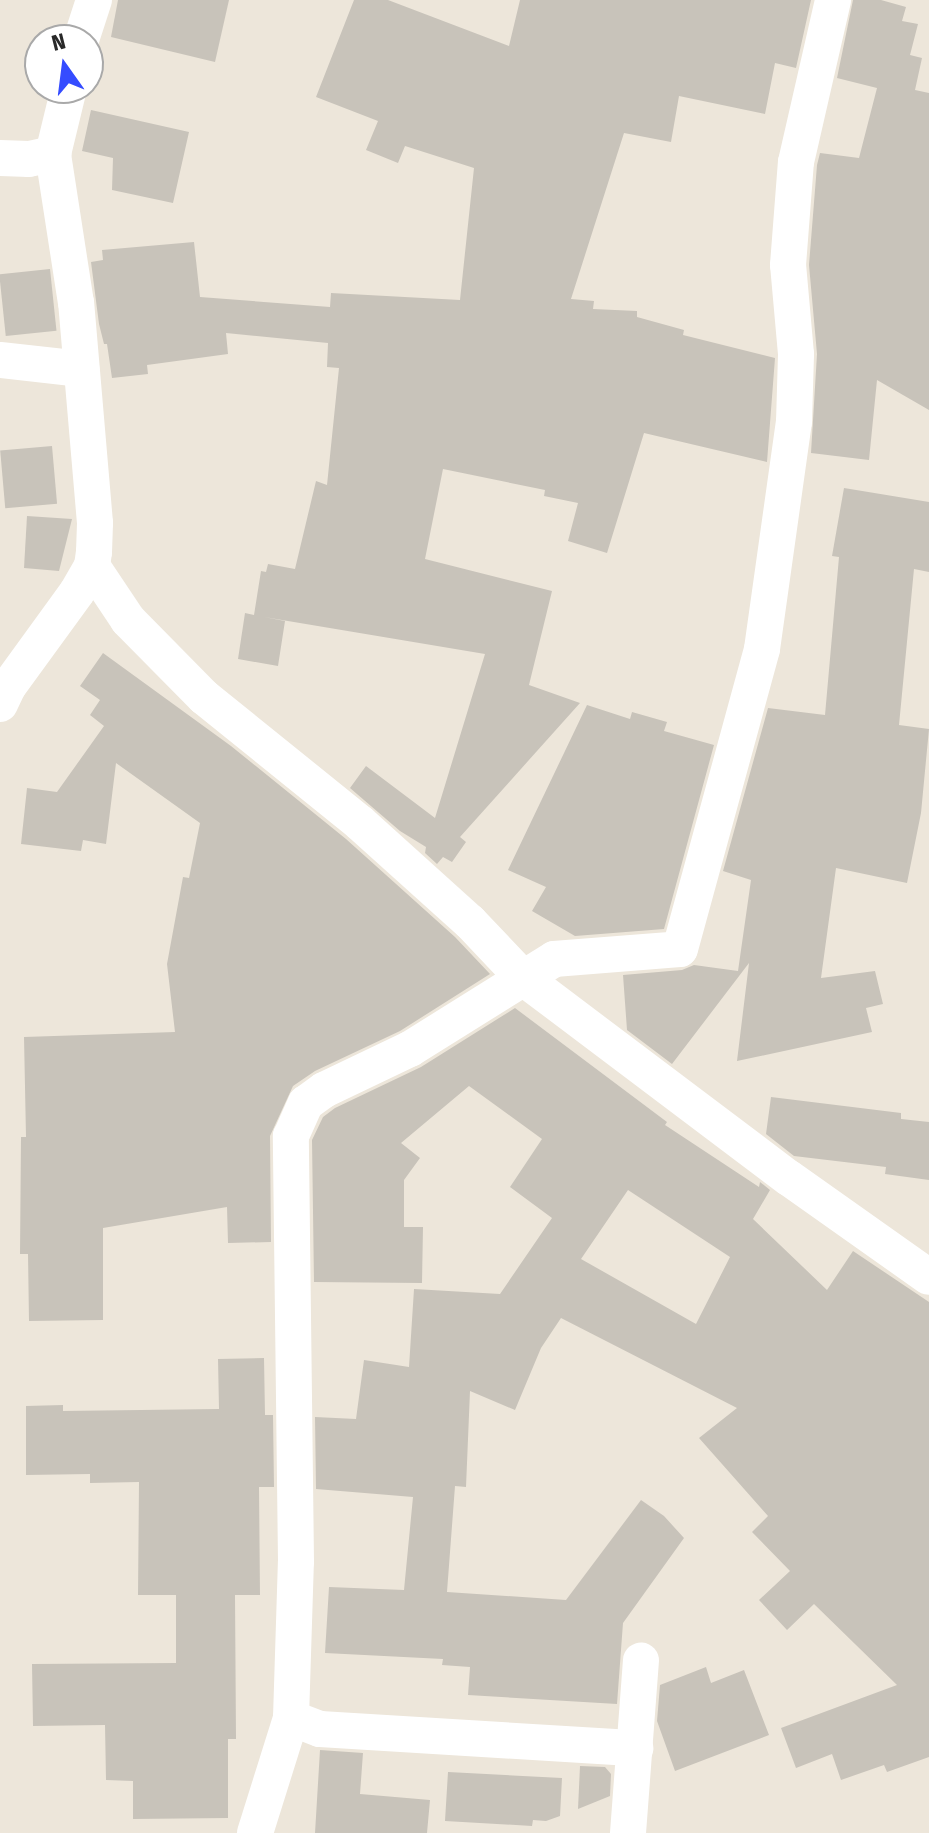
<!DOCTYPE html>
<style>
body{margin:0}
#map{position:relative;width:929px;height:1833px;overflow:hidden;background:#ede6da;font-family:"Fira Sans Condensed",sans-serif}
div>[style]{position:absolute}
.building>*{inset:0;background:#c8c3ba;transform-origin:0 0}
.minor>*{height:36px;margin:-18px;padding:0 18px;transform-origin:18px;border-radius:18px;background:#fff}
span{translate:-50% -50%;white-space:nowrap;text-align:center;line-height:1.15;-webkit-text-stroke:6px #fff;paint-order:stroke}
.north{position:absolute;left:24px;top:24px;width:80px;height:80px;box-sizing:border-box;background:#fff;border:2px solid #a9a9a9;border-radius:50%;rotate:346deg;font-size:22px;font-weight:700;line-height:32px;text-align:center;color:#292929}
.north::after{content:'';display:block;margin:auto;width:28px;height:36px;background:#354cff;clip-path:polygon(50% 0,100% 100%,50% 72%,0 100%)}
</style>
<div id="map">
<div class="building">
<div style="clip-path:polygon(118px 0,229px 0,215px 62px,111px 37px)"></div>
<div style="clip-path:polygon(354px 0,388px 0,509px 46px,520px 0,811px 0,796px 68px,775px 63px,765px 114px,679px 96px,671px 142px,624px 133px,571px 299px,594px 301px,593px 309px,637px 311px,637px 317px,684px 330px,683px 335px,775px 358px,767px 462px,644px 433px,607px 553px,568px 541px,578px 503px,544px 496px,545px 490px,443px 469px,425px 559px,552px 591px,529px 685px,580px 703px,460px 837px,466px 842px,452px 862px,443px 857px,437px 864px,425px 853px,426px 847px,400px 831px,350px 788px,366px 766px,435px 818px,485px 654px,264px 617px,285px 621px,278px 666px,238px 659px,245px 613px,254px 615px,261px 571px,266px 572px,268px 564px,295px 569px,316px 481px,327px 485px,339px 368px,327px 367px,328px 343px,226px 333px,228px 354px,147px 365px,148px 374px,112px 378px,107px 344px,104px 344px,99px 324px,91px 262px,103px 260px,102px 250px,194px 242px,200px 297px,330px 307px,331px 293px,460px 300px,474px 168px,405px 146px,398px 163px,366px 150px,378px 121px,316px 97px)"></div>
<div style="clip-path:polygon(853px 0,881px 0,906px 7px,902px 21px,918px 24px,910px 55px,922px 58px,915px 90px,929px 93px,929px 410px,877px 380px,869px 460px,811px 453px,817px 354px,809px 265px,817px 165px,820px 153px,859px 158px,877px 88px,837px 78px)"></div>
<div style="clip-path:polygon(91px 110px,189px 132px,173px 203px,112px 190px,113px 158px,82px 151px)"></div>
<div style="left:50px;top:269px;width:62px;height:51px;rotate:84deg"></div>
<div style="left:52px;top:446px;width:58px;height:52px;rotate:85deg"></div>
<div style="clip-path:polygon(844px 488px,929px 502px,929px 572px,914px 569px,899px 725px,929px 729px,921px 813px,907px 883px,836px 868px,821px 978px,875px 971px,883px 1004px,866px 1008px,872px 1032px,737px 1061px,749px 963px,672px 1064px,627px 1030px,623px 975px,682px 970px,694px 965px,738px 971px,751px 880px,723px 871px,768px 708px,825px 715px,839px 557px,832px 556px)"></div>
<div style="clip-path:polygon(27px 516px,72px 519px,59px 571px,24px 568px)"></div>
<div style="clip-path:polygon(103px 653px,231px 746px,346px 839px,455px 937px,490px 974px,400px 1031px,315px 1071px,293px 1086px,270px 1136px,271px 1242px,228px 1243px,227px 1207px,103px 1228px,103px 1320px,29px 1321px,28px 1254px,20px 1254px,21px 1137px,26px 1137px,24px 1037px,175px 1032px,167px 964px,183px 877px,189px 878px,200px 823px,116px 763px,106px 844px,83px 840px,81px 851px,21px 844px,27px 788px,57px 792px,104px 726px,90px 715px,100px 700px,80px 686px)"></div>
<div style="clip-path:polygon(587px 705px,630px 719px,632px 712px,667px 722px,664px 731px,714px 745px,664px 929px,575px 936px,532px 911px,546px 887px,508px 870px)"></div>
<div style="clip-path:polygon(evenodd,515px 1008px,667px 1122px,665px 1125px,759px 1187px,760px 1182px,770px 1190px,753px 1219px,827px 1290px,853px 1251px,929px 1302px,929px 1757px,887px 1772px,884px 1765px,841px 1780px,832px 1754px,796px 1768px,781px 1728px,897px 1685px,814px 1604px,787px 1630px,759px 1600px,790px 1571px,752px 1532px,768px 1516px,699px 1438px,737px 1408px,561px 1318px,541px 1348px,515px 1410px,470px 1391px,466px 1487px,455px 1486px,447px 1592px,566px 1600px,641px 1500px,664px 1516px,684px 1538px,623px 1623px,617px 1704px,468px 1695px,470px 1667px,442px 1665px,443px 1659px,325px 1653px,329px 1587px,404px 1590px,413px 1497px,316px 1489px,315px 1417px,356px 1419px,364px 1360px,409px 1367px,414px 1289px,500px 1294px,552px 1218px,510px 1187px,542px 1139px,469px 1086px,401px 1143px,420px 1158px,404px 1180px,404px 1227px,423px 1227px,422px 1283px,314px 1282px,312px 1140px,323px 1117px,335px 1108px,421px 1067px,515px 1008px,628px 1190px,730px 1257px,696px 1324px,581px 1259px,628px 1190px)"></div>
<div style="clip-path:polygon(771px 1097px,901px 1113px,901px 1119px,929px 1122px,929px 1180px,885px 1174px,886px 1167px,794px 1156px,766px 1134px)"></div>
<div style="clip-path:polygon(264px 1358px,265px 1415px,273px 1415px,274px 1487px,259px 1487px,260px 1595px,235px 1595px,236px 1739px,228px 1739px,228px 1818px,133px 1819px,133px 1781px,106px 1780px,105px 1725px,33px 1726px,32px 1664px,176px 1663px,176px 1595px,138px 1595px,139px 1482px,90px 1483px,90px 1474px,26px 1475px,26px 1406px,63px 1405px,63px 1411px,219px 1409px,218px 1359px)"></div>
<div style="clip-path:polygon(706px 1667px,711px 1683px,744px 1670px,769px 1735px,675px 1771px,657px 1721px,660px 1685px)"></div>
<div style="clip-path:polygon(320px 1750px,363px 1753px,360px 1794px,430px 1800px,427px 1833px,315px 1833px)"></div>
<div style="clip-path:polygon(580px 1766px,605px 1767px,611px 1774px,610px 1796px,578px 1809px)"></div>
<div style="clip-path:polygon(448px 1772px,562px 1778px,560px 1816px,546px 1821px,533px 1820px,532px 1826px,445px 1821px)"></div>
</div>
<div class="minor">
<div style="left:81px;top:40px;width:42px;rotate:-72deg"></div>
<div style="left:0;top:158px;width:29px;rotate:2deg"></div>
<div style="left:29px;top:159px;width:25px;rotate:-12deg"></div>
<div style="left:0;top:360px;width:82px;rotate:6.3deg"></div>
<div style="left:92px;top:566px;width:65px;rotate:56.3deg"></div>
<div style="left:128px;top:620px;width:108px;rotate:45.4deg"></div>
<div style="left:204px;top:697px;width:201px;rotate:38.9deg"></div>
<div style="left:360px;top:823px;width:148px;rotate:42deg"></div>
<div style="left:470px;top:922px;width:76px;rotate:46.6deg"></div>
<div style="left:522px;top:977px;width:334px;rotate:37deg"></div>
<div style="left:789px;top:1178px;width:171px;rotate:35.3deg"></div>
<div style="left:0;top:704px;width:19px;rotate:-65deg"></div>
<div style="left:8px;top:687px;width:117px;rotate:-54deg"></div>
<div style="left:77px;top:592px;width:30px;rotate:-60deg"></div>
<div style="left:92px;top:566px;width:14px;rotate:-82deg"></div>
<div style="left:94px;top:552px;width:29px;rotate:-88deg"></div>
<div style="left:95px;top:523px;width:221px;rotate:-94.9deg"></div>
<div style="left:76px;top:303px;width:151px;rotate:-98.8deg"></div>
<div style="left:53px;top:154px;width:68px;rotate:-76.4deg"></div>
<div style="left:291px;top:1718px;width:31px;rotate:21deg"></div>
<div style="left:320px;top:1729px;width:316px;rotate:3.5deg"></div>
<div style="left:255px;top:1833px;width:121px;rotate:-72.6deg"></div>
<div style="left:291px;top:1718px;width:156px;rotate:-88.2deg"></div>
<div style="left:296px;top:1562px;width:426px;rotate:-90.7deg"></div>
<div style="left:291px;top:1136px;width:36px;rotate:-66deg"></div>
<div style="left:306px;top:1103px;width:22px;rotate:-36deg"></div>
<div style="left:324px;top:1090px;width:95px;rotate:-25.5deg"></div>
<div style="left:410px;top:1049px;width:170px;rotate:-32deg"></div>
<div style="left:554px;top:959px;width:126px;rotate:-4.5deg"></div>
<div style="left:680px;top:949px;width:311px;rotate:-74.7deg"></div>
<div style="left:762px;top:649px;width:229px;rotate:-82deg"></div>
<div style="left:794px;top:422px;width:68px;rotate:-88.3deg"></div>
<div style="left:796px;top:354px;width:89px;rotate:-95.1deg"></div>
<div style="left:788px;top:265px;width:103px;rotate:-85.6deg"></div>
<div style="left:796px;top:162px;width:166px;rotate:-77.1deg"></div>
<div style="left:628px;top:1833px;width:173px;rotate:-85.7deg"></div>
</div>
<div class="north">N</div>
</div>
